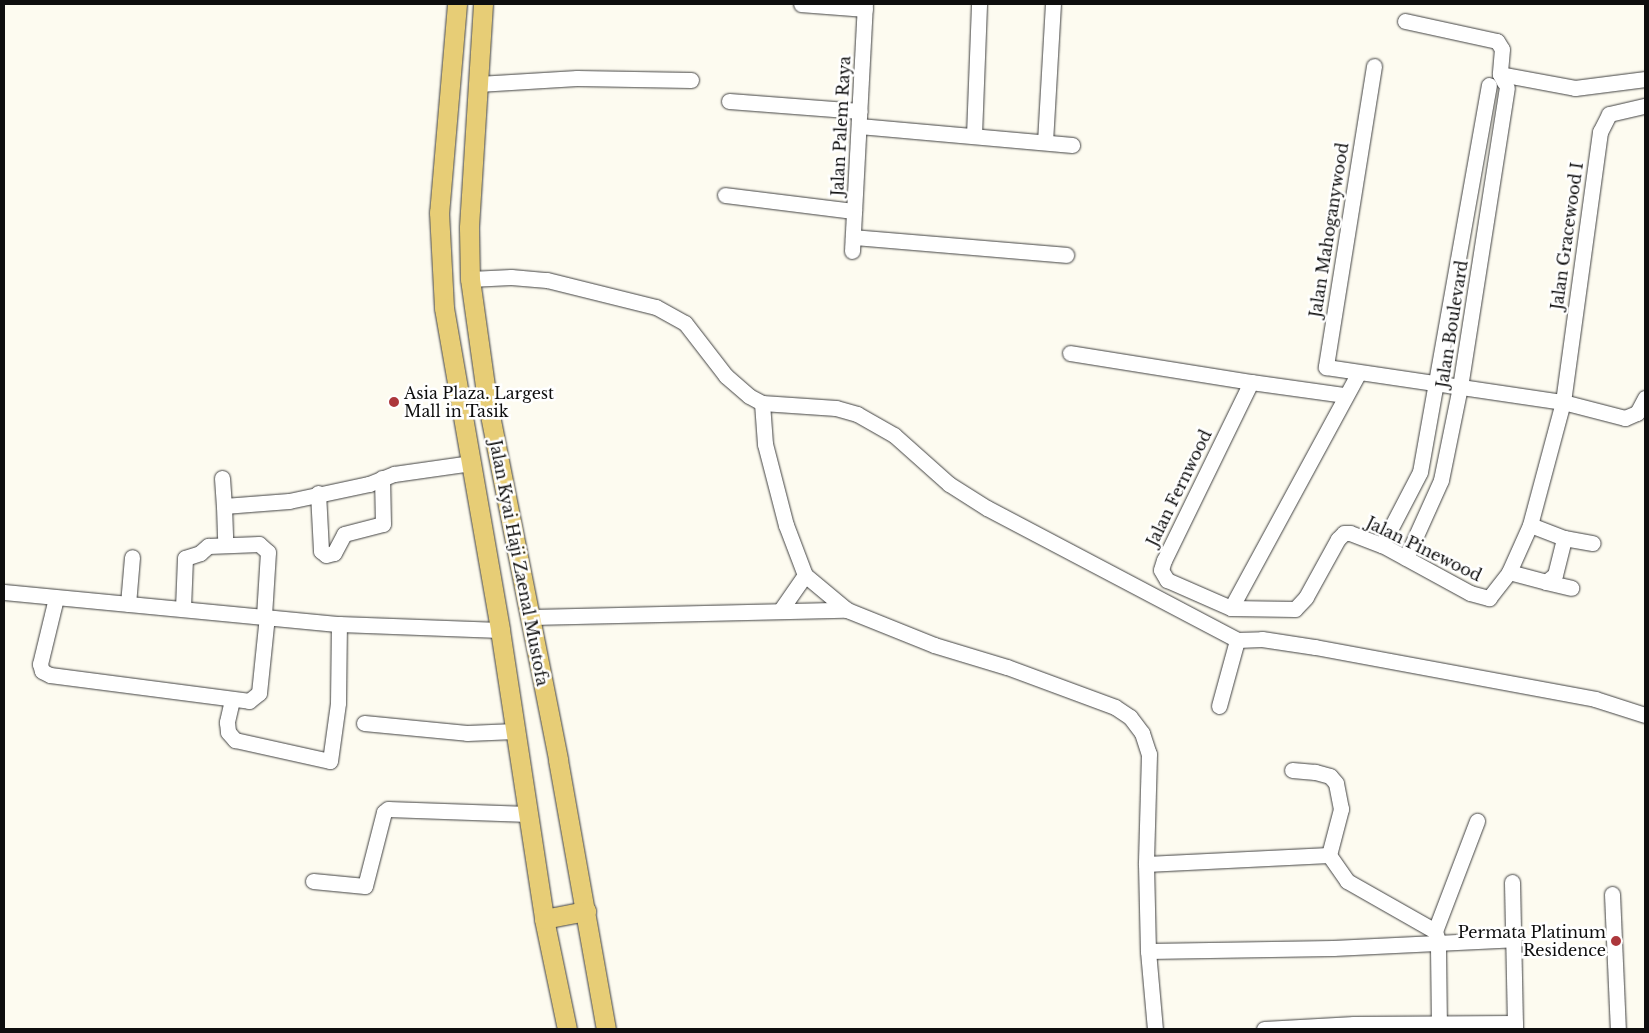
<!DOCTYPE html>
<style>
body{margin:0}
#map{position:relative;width:1649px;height:1033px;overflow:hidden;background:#fdfbf0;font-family:"Libre Baskerville",serif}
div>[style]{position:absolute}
.roads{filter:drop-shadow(0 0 1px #414141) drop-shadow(0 0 1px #414141)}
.minor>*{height:15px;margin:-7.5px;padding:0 7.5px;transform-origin:7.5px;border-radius:7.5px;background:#fff}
.major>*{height:19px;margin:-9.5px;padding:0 9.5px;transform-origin:9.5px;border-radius:9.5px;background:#e7cd76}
.dots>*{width:14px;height:14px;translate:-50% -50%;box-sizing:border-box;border:2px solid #fff;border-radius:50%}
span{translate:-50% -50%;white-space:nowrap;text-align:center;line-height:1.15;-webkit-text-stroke:5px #fff;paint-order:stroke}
.street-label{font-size:16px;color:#0e0e0e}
.poi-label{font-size:16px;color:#0e0e0e}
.left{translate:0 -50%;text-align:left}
.right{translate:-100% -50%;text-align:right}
.frame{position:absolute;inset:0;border:5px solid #0e0e0e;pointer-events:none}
</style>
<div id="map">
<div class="roads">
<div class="minor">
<div style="left:801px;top:4px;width:64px;rotate:4.5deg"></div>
<div style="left:1405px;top:21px;width:94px;rotate:12.3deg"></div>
<div style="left:1497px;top:41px;width:9px;rotate:58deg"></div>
<div style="left:1502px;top:49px;width:25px;rotate:95deg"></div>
<div style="left:1500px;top:74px;width:9px;rotate:63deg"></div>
<div style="left:1374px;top:66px;width:305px;rotate:99.1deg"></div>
<div style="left:1326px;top:367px;width:240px;rotate:8.4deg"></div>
<div style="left:1563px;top:402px;width:64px;rotate:14.5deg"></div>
<div style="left:1625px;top:418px;width:13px;rotate:-23deg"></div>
<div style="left:1637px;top:413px;width:17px;rotate:-62deg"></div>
<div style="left:1500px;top:74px;width:76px;rotate:10.6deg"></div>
<div style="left:1575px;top:88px;width:71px;rotate:-7.3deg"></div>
<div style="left:478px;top:84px;width:99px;rotate:-3.5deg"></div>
<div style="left:577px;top:78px;width:114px;rotate:1deg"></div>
<div style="left:729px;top:101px;width:131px;rotate:4.4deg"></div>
<div style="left:859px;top:126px;width:214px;rotate:5.1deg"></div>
<div style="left:974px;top:135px;width:131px;rotate:-87.8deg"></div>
<div style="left:1045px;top:142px;width:138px;rotate:-86.7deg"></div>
<div style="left:725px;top:195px;width:130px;rotate:7.1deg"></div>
<div style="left:853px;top:237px;width:214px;rotate:4.8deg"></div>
<div style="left:852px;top:251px;width:247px;rotate:-87deg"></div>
<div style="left:470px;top:279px;width:41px;rotate:-2.8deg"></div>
<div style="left:511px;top:277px;width:36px;rotate:5deg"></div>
<div style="left:547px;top:280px;width:112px;rotate:13.9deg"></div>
<div style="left:656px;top:307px;width:33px;rotate:29deg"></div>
<div style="left:685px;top:323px;width:67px;rotate:52.3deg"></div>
<div style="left:726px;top:376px;width:30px;rotate:41deg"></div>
<div style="left:749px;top:396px;width:15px;rotate:28deg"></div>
<div style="left:762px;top:403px;width:74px;rotate:3.9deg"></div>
<div style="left:836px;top:408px;width:22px;rotate:16deg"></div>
<div style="left:857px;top:414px;width:43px;rotate:29.6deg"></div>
<div style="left:894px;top:435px;width:74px;rotate:41.7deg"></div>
<div style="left:949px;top:484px;width:45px;rotate:32.3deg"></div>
<div style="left:987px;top:508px;width:283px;rotate:27.8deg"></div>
<div style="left:1237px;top:640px;width:25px;rotate:-2deg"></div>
<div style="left:1262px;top:639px;width:54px;rotate:8.6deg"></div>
<div style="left:1315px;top:647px;width:285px;rotate:10.5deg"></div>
<div style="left:1595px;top:699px;width:52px;rotate:17.7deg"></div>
<div style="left:1070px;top:353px;width:183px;rotate:9.1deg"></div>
<div style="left:1251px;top:382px;width:198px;rotate:116deg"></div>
<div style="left:1164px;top:560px;width:10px;rotate:107deg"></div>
<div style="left:1161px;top:570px;width:12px;rotate:59deg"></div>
<div style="left:1167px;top:580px;width:70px;rotate:23.6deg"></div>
<div style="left:1231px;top:608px;width:64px;rotate:0.9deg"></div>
<div style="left:1295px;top:609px;width:16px;rotate:-47deg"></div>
<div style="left:1306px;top:597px;width:66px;rotate:-61.1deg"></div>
<div style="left:1338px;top:539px;width:8px;rotate:-45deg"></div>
<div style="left:1344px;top:533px;width:6px"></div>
<div style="left:1350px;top:533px;width:34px;rotate:21deg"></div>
<div style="left:1382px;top:545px;width:100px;rotate:28.6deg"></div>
<div style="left:1470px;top:593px;width:20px;rotate:15deg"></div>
<div style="left:1489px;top:598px;width:33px;rotate:-52deg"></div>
<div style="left:1509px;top:572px;width:51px;rotate:-65.9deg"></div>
<div style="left:1530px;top:525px;width:127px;rotate:-75deg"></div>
<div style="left:1563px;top:402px;width:273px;rotate:-82.2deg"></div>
<div style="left:1600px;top:132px;width:20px;rotate:-63deg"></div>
<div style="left:1609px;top:114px;width:37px;rotate:-13deg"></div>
<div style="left:1251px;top:382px;width:95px;rotate:7.9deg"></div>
<div style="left:762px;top:403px;width:41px;rotate:85.8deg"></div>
<div style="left:765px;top:444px;width:84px;rotate:75.5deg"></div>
<div style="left:786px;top:525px;width:53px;rotate:69.2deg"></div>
<div style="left:805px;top:575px;width:55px;rotate:39.8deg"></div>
<div style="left:847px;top:610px;width:94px;rotate:21.9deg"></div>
<div style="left:934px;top:645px;width:76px;rotate:16.8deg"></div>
<div style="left:1007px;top:667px;width:115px;rotate:20.3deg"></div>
<div style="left:1115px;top:707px;width:18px;rotate:34deg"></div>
<div style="left:1130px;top:717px;width:20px;rotate:53deg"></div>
<div style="left:1142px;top:733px;width:22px;rotate:72deg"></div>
<div style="left:1149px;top:754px;width:110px;rotate:91.6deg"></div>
<div style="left:1146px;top:864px;width:87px;rotate:88.7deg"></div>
<div style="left:1148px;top:951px;width:78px;rotate:84.9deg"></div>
<div style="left:222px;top:478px;width:28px;rotate:86deg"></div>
<div style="left:224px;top:506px;width:65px;rotate:-4.4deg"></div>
<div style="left:289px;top:501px;width:82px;rotate:-12deg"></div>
<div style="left:369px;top:484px;width:27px;rotate:-22deg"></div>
<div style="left:394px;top:474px;width:78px;rotate:-8.1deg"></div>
<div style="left:318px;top:493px;width:58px;rotate:87deg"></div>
<div style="left:321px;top:551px;width:6px;rotate:39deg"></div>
<div style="left:326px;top:555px;width:8px;rotate:-14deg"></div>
<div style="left:334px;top:553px;width:21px;rotate:-62deg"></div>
<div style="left:344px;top:534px;width:40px;rotate:-14.4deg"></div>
<div style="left:383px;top:524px;width:46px;rotate:-91.2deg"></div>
<div style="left:224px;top:506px;width:38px;rotate:88deg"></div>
<div style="left:1564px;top:538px;width:29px;rotate:10deg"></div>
<div style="left:1382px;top:545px;width:82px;rotate:-62.5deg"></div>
<div style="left:1420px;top:472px;width:393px;rotate:-79.9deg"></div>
<div style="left:1406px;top:558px;width:85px;rotate:-65.8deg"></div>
<div style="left:1441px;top:480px;width:95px;rotate:-78.5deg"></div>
<div style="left:1460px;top:387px;width:303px;rotate:-81.1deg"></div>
<div style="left:1509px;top:572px;width:38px;rotate:15deg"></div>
<div style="left:1546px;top:582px;width:11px;rotate:-38deg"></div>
<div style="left:1555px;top:575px;width:38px;rotate:-76deg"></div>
<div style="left:1564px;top:538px;width:36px;rotate:-159deg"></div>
<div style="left:1546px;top:582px;width:26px;rotate:13deg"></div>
<div style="left:4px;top:592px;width:337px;rotate:5.5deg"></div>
<div style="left:339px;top:624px;width:161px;rotate:2.1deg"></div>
<div style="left:56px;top:598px;width:68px;rotate:103.6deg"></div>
<div style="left:40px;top:664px;width:7px;rotate:74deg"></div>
<div style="left:42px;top:671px;width:9px;rotate:27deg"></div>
<div style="left:50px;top:675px;width:201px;rotate:7.4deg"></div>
<div style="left:249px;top:701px;width:13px;rotate:-39deg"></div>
<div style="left:259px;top:693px;width:77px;rotate:-84.1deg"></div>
<div style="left:128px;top:604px;width:47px;rotate:-85.1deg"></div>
<div style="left:183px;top:608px;width:50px;rotate:-87.7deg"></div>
<div style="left:185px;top:558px;width:16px;rotate:-18deg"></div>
<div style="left:200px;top:553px;width:11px;rotate:-41deg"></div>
<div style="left:208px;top:546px;width:51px;rotate:-2.2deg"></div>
<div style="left:259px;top:544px;width:12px;rotate:42deg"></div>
<div style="left:268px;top:552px;width:64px;rotate:93.6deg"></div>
<div style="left:1231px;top:608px;width:266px;rotate:-61.5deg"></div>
<div style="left:780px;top:611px;width:44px;rotate:-55.2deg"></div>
<div style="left:529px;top:617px;width:318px;rotate:-1.3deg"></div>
<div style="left:232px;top:700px;width:23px;rotate:103deg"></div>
<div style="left:227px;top:722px;width:10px;rotate:84deg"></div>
<div style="left:228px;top:732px;width:11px;rotate:49deg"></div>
<div style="left:235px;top:740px;width:97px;rotate:12.5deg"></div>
<div style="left:330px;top:761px;width:59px;rotate:-82.1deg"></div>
<div style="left:338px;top:703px;width:79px;rotate:-89.3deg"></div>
<div style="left:1219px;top:706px;width:68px;rotate:-74.7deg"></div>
<div style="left:364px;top:723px;width:103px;rotate:5.5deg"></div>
<div style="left:467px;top:733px;width:48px;rotate:-2.4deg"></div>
<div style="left:1329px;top:855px;width:32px;rotate:55deg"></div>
<div style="left:1347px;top:881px;width:101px;rotate:29.6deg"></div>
<div style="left:1146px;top:864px;width:183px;rotate:-2.8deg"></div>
<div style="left:1329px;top:855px;width:48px;rotate:-75.4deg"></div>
<div style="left:1341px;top:809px;width:26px;rotate:-101deg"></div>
<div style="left:1336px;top:783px;width:9px;rotate:-131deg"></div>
<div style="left:1330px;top:776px;width:16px;rotate:-165deg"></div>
<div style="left:1315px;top:772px;width:23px;rotate:-175deg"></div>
<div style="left:313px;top:881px;width:52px;rotate:5.5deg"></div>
<div style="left:365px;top:886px;width:76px;rotate:-75.6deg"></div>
<div style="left:384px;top:812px;width:5px;rotate:-37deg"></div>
<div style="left:388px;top:809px;width:140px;rotate:2deg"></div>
<div style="left:1512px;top:882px;width:147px;rotate:88.8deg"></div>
<div style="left:1612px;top:894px;width:135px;rotate:87.5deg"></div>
<div style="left:1148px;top:951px;width:185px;rotate:-0.9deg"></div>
<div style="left:1333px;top:948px;width:181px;rotate:-2.8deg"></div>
<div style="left:1264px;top:1029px;width:90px;rotate:-3.2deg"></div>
<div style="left:1354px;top:1024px;width:161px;rotate:-0.4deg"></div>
<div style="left:1439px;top:1029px;width:88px;rotate:-90.7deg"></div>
<div style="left:1438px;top:941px;width:10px;rotate:-107deg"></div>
<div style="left:1435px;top:931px;width:118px;rotate:-69.1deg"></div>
</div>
<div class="major">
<div style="left:457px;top:4px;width:209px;rotate:94.9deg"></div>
<div style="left:439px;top:212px;width:96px;rotate:87deg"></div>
<div style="left:444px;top:308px;width:327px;rotate:80.1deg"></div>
<div style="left:500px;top:630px;width:292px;rotate:81.3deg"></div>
<div style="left:544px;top:919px;width:112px;rotate:78.2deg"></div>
<div style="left:483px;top:4px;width:224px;rotate:93.6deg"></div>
<div style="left:469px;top:228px;width:51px;rotate:88.9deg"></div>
<div style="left:470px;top:279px;width:122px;rotate:82deg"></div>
<div style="left:487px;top:400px;width:367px;rotate:78.8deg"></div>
<div style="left:558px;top:760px;width:273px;rotate:79.9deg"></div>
<div style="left:544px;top:919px;width:43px;rotate:-10.8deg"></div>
</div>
</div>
<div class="dots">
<div style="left:394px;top:402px;background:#ac373b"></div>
<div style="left:1616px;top:941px;background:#ac373b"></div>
</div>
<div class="street-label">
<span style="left:841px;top:126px;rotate:-87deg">Jalan Palem Raya</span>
<span style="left:1329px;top:230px;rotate:-81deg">Jalan Mahoganywood</span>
<span style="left:1567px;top:236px;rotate:-82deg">Jalan Gracewood I</span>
<span style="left:1452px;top:324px;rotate:-81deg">Jalan Boulevard</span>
<span style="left:1179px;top:488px;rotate:-64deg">Jalan Fernwood</span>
<span style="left:1424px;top:549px;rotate:26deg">Jalan Pinewood</span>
<span style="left:519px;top:563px;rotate:79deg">Jalan Kyai Haji Zaenal Mustofa</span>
</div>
<div class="poi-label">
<span class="left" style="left:404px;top:402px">Asia Plaza. Largest<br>Mall in Tasik</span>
<span class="right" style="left:1606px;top:941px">Permata Platinum<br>Residence</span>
</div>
<div class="frame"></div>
</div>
